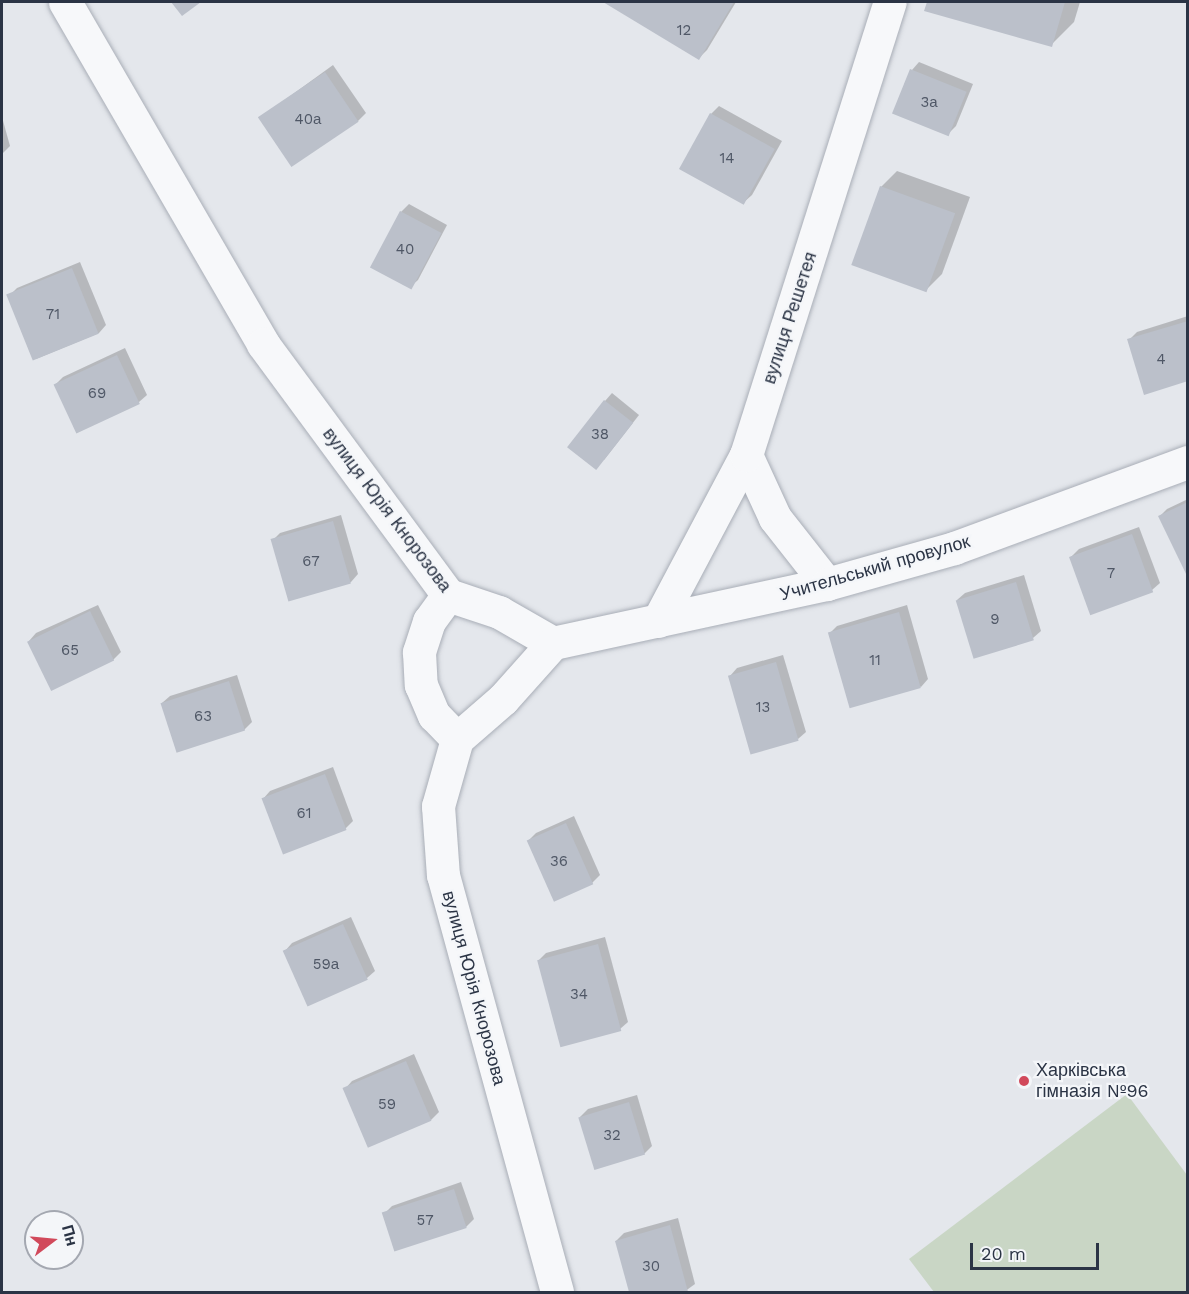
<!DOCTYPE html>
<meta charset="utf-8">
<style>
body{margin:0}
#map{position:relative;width:1189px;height:1294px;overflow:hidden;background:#e4e7ec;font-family:"Work Sans",sans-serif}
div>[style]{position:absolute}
.green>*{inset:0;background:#c9d6c5}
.shadow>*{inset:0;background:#0003}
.building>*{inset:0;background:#bbc0ca;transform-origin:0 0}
.roads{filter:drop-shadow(0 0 2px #a9aeb7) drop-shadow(0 0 2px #a9aeb7)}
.street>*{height:33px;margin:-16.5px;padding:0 16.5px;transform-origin:16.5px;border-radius:16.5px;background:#f7f8fa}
.dots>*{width:16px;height:16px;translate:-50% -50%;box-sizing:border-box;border:3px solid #f4f6f9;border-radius:50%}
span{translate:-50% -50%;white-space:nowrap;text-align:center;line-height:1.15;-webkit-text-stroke:4.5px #f4f6f9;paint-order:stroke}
.number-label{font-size:15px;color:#4f5766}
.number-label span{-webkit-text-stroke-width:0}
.street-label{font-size:18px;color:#2b3445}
.poi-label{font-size:18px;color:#2b3445}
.left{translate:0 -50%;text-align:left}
.frame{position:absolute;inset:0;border:3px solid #2b3445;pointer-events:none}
.north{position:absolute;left:24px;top:1210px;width:60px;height:60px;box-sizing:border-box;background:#f4f6f9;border:2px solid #a4a8b1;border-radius:50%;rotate:74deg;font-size:16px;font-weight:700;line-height:24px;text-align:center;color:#2b3445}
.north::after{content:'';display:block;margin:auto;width:21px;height:27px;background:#d1495b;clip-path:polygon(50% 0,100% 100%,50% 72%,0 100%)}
.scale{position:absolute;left:970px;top:1243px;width:129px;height:27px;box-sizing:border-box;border:3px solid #2b3445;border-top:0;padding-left:8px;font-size:18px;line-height:21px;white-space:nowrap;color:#2b3445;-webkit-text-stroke:4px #f4f6f9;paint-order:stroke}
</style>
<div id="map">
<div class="green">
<div style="clip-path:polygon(1127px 1094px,1187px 1175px,1187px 1292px,934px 1292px,909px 1259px)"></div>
</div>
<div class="shadow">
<div style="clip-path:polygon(607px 2px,736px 2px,707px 50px,699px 58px)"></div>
<div style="clip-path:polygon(929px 2px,1080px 2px,1074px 22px,1051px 45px,926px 10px)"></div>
<div style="clip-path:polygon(919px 62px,973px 84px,956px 126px,948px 134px,912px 70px)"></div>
<div style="clip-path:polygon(333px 65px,366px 113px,358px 121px,260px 118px)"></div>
<div style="clip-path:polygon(719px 106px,782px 141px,752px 195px,744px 202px,711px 114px)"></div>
<div style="clip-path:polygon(2px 117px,10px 146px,2px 154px)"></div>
<div style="clip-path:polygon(897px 171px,970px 197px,942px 274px,926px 290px,881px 187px)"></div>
<div style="clip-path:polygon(409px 204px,447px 225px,418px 280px,410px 287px,401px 212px)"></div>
<div style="clip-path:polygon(80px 262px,106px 325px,99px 333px,36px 359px,9px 296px,17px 288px)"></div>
<div style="clip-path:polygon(1188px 316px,1188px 380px,1129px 340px,1137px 332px)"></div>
<div style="clip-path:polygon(125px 348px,147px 395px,139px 402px,78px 431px,55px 385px,63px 377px)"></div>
<div style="clip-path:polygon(612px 393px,639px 415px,604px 460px,605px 401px)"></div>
<div style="clip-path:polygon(1188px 499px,1188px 575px,1160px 516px,1167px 509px)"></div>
<div style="clip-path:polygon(341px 515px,358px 574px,351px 582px,291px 600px,272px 541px,280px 533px)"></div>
<div style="clip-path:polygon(1139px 527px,1160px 583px,1152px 590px,1071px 557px,1079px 549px)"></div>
<div style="clip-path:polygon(1024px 575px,1041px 631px,1033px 638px,957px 600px,965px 593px)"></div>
<div style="clip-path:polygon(98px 605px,121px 652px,113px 660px,29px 641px,36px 633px)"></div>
<div style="clip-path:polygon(907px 605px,928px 679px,921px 687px,830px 633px,837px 626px)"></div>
<div style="clip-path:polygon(783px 655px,806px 732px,798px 739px,730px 676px,737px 668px)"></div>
<div style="clip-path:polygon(237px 675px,252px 722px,244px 730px,162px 703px,170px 696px)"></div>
<div style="clip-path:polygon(333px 767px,353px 821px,345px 829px,263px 799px,270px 791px)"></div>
<div style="clip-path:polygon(574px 816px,600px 875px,592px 883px,528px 841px,536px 833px)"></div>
<div style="clip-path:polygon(351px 917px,375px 971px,367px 978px,309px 1005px,285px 951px,292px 943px)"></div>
<div style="clip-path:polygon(605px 937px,628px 1022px,620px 1029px,538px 961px,546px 953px)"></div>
<div style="clip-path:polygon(414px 1054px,439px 1112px,431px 1120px,345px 1089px,352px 1081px)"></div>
<div style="clip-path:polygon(637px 1095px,652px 1146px,645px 1153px,595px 1168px,580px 1117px,588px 1109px)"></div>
<div style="clip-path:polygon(461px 1182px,474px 1219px,466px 1227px,384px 1214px,392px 1206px)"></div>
<div style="clip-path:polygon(678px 1218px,695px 1284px,684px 1292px,631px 1292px,616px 1241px,624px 1233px)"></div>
</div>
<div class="building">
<div style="clip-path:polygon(171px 2px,201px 2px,182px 16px)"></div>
<div style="clip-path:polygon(603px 2px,734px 2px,699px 60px)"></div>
<div style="clip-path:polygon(927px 2px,1065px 2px,1052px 47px,924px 11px)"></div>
<div style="left:910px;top:69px;width:61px;height:48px;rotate:22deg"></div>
<div style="left:325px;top:72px;width:60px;height:81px;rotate:56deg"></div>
<div style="left:710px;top:113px;width:74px;height:64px;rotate:29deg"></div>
<div style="left:880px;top:186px;width:80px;height:84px;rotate:20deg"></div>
<div style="left:400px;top:211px;width:47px;height:64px;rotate:28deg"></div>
<div style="left:72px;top:268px;width:71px;height:71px;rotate:68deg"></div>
<div style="clip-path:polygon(1188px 321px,1188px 381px,1144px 395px,1127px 339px)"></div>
<div style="left:117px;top:355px;width:54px;height:70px;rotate:65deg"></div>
<div style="left:604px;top:400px;width:37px;height:60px;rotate:38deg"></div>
<div style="clip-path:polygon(1188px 502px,1188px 578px,1158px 516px)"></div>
<div style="left:333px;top:521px;width:65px;height:65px;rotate:74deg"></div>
<div style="left:1132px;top:534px;width:62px;height:67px;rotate:70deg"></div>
<div style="left:1016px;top:582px;width:61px;height:63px;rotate:73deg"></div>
<div style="left:90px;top:611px;width:55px;height:70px;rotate:64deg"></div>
<div style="left:899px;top:612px;width:79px;height:74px;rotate:74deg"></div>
<div style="left:776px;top:662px;width:82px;height:50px;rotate:74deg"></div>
<div style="left:229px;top:681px;width:52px;height:72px;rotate:72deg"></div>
<div style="left:325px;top:774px;width:60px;height:68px;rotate:69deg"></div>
<div style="left:566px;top:823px;width:67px;height:43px;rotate:66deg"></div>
<div style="left:343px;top:924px;width:61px;height:66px;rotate:66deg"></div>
<div style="left:598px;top:944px;width:90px;height:63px;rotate:75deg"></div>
<div style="left:406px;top:1061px;width:65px;height:69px;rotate:67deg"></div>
<div style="left:629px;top:1102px;width:55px;height:53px;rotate:73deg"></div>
<div style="left:454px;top:1189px;width:41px;height:76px;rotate:72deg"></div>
<div style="clip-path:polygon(670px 1225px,688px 1292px,629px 1292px,615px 1241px)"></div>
</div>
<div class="roads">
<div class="street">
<div style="left:65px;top:2px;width:395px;rotate:59.9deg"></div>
<div style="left:263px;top:344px;width:312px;rotate:53.6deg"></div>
<div style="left:448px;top:595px;width:54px;rotate:18.4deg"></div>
<div style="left:499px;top:612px;width:62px;rotate:29.9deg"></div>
<div style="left:746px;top:455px;width:69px;rotate:65.3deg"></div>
<div style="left:775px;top:518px;width:84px;rotate:51.8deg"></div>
<div style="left:448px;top:595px;width:32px;rotate:126deg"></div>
<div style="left:429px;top:621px;width:33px;rotate:108deg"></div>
<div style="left:419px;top:652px;width:33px;rotate:87deg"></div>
<div style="left:421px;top:685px;width:33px;rotate:67deg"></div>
<div style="left:434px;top:715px;width:33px;rotate:46deg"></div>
<div style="left:658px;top:621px;width:188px;rotate:-62.1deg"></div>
<div style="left:746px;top:455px;width:475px;rotate:-72.4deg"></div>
<div style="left:553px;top:643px;width:75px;rotate:131.8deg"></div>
<div style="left:503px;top:699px;width:61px;rotate:139deg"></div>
<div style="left:457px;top:739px;width:70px;rotate:105.8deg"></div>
<div style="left:438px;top:806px;width:69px;rotate:85.9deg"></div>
<div style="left:443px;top:875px;width:432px;rotate:74.7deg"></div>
<div style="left:553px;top:643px;width:280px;rotate:-12.2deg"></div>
<div style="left:827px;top:584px;width:132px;rotate:-15.8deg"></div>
<div style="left:954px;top:548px;width:249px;rotate:-20.2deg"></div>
</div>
</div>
<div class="dots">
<div style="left:1024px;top:1081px;background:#d1495b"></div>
</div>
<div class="number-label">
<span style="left:684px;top:31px">12</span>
<span style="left:929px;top:103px">3а</span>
<span style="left:308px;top:120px">40а</span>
<span style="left:727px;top:159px">14</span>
<span style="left:405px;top:250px">40</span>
<span style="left:53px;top:315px">71</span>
<span style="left:1161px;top:360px">4</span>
<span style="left:97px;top:394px">69</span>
<span style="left:600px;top:435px">38</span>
<span style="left:311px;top:562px">67</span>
<span style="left:1111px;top:574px">7</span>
<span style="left:995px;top:620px">9</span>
<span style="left:70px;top:651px">65</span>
<span style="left:875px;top:661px">11</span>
<span style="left:763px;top:708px">13</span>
<span style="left:203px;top:717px">63</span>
<span style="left:304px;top:814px">61</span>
<span style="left:559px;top:862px">36</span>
<span style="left:326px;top:965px">59а</span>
<span style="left:579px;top:995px">34</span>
<span style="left:387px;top:1105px">59</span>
<span style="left:612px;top:1136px">32</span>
<span style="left:425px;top:1221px">57</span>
<span style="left:651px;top:1267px">30</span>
</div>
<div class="street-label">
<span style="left:790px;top:318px;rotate:-72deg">вулиця Решетея</span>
<span style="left:387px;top:510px;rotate:53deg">вулиця Юрія Кнорозова</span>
<span style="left:875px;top:568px;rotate:-16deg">Учительський провулок</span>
<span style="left:474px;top:988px;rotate:75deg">вулиця Юрія Кнорозова</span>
</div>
<div class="poi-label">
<span class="left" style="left:1036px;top:1081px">Харківська<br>гімназія №96</span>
</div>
<div class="frame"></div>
<div class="north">Пн</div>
<div class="scale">20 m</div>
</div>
